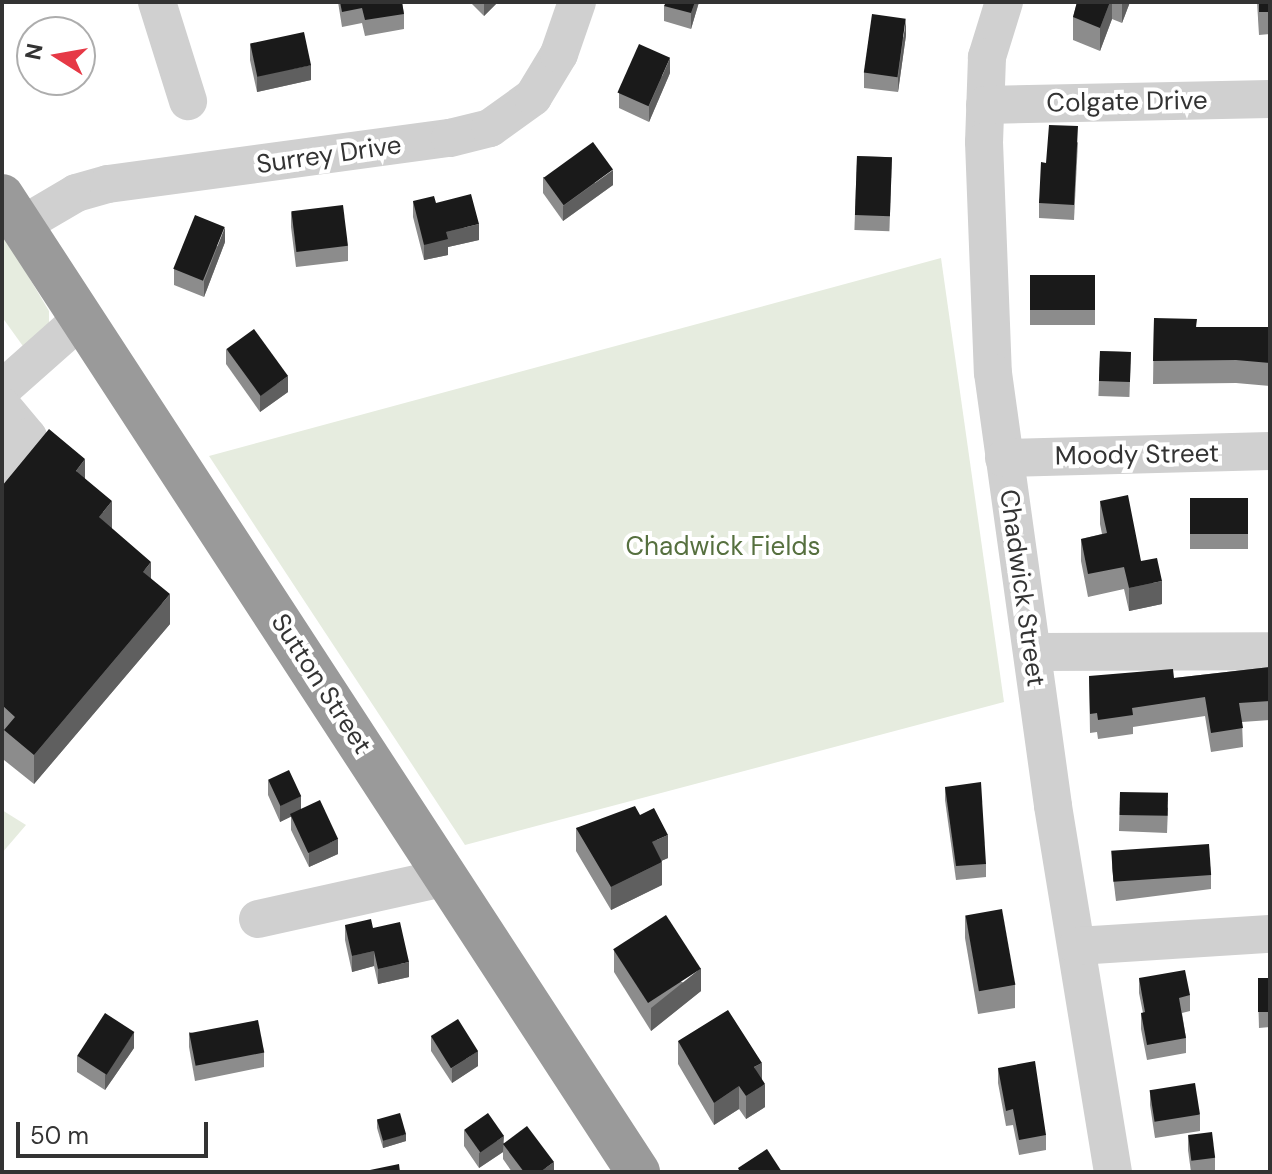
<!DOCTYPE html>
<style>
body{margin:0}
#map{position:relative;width:1272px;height:1174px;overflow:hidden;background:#fff;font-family:"DM Sans",sans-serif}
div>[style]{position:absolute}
.green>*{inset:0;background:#e6ecdf}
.minor>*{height:38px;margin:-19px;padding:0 19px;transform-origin:19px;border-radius:19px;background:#d0d0d0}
.highway>*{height:44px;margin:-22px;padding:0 22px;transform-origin:22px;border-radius:22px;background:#9a9a9a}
.wall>*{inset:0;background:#8c8c8c;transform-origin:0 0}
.shaded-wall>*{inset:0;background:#5f5f5f}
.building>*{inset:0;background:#1a1a1a;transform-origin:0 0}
span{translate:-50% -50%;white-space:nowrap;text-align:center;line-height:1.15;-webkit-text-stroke:8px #fff;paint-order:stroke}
.street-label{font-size:26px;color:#333}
.park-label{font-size:26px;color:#56703f}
.frame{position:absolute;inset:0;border:4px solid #333;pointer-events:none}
.north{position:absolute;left:16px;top:16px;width:80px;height:80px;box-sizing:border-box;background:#fff;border:2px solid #adadad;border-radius:50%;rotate:281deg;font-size:22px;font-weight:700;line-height:32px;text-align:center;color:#333}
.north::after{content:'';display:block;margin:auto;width:28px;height:36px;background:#e63946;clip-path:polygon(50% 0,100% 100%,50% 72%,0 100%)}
.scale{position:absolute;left:16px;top:1122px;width:192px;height:36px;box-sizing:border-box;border:4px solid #333;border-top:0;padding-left:10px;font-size:24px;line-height:28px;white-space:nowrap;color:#333;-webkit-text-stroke:6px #fff;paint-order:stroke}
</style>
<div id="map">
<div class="green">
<div style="clip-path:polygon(2px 232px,49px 311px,49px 327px,25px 349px,2px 317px)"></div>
<div style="clip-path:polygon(941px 258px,1004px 702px,465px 845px,209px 456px)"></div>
<div style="clip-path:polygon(2px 810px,26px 825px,2px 853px)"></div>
</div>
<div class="minor">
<div style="left:157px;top:2px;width:104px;rotate:72.6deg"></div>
<div style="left:1004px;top:2px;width:58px;rotate:107.2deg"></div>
<div style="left:987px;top:57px;width:85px;rotate:92deg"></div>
<div style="left:984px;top:142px;width:231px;rotate:87.8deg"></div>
<div style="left:993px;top:373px;width:437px;rotate:82.1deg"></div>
<div style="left:1053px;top:806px;width:371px;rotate:80.7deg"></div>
<div style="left:985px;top:105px;width:285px;rotate:-1.2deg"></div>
<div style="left:20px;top:226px;width:65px;rotate:-30.5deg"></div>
<div style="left:76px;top:193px;width:33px;rotate:-16deg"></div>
<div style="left:108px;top:184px;width:345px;rotate:-7.7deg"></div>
<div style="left:450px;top:138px;width:41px;rotate:-14deg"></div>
<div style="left:490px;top:128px;width:53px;rotate:-35.8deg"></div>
<div style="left:533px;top:97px;width:50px;rotate:-58.8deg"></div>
<div style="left:559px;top:54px;width:55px;rotate:-70.9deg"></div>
<div style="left:2px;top:389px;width:106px;rotate:-41.5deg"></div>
<div style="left:2px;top:406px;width:40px;rotate:50deg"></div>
<div style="left:28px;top:437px;width:40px;rotate:131deg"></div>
<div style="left:1004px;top:458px;width:266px;rotate:-1.5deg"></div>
<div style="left:1034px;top:652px;width:236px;rotate:-0.2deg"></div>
<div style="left:258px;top:919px;width:194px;rotate:-12.5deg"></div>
<div style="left:1077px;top:946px;width:193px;rotate:-3.6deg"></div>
</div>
<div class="highway">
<div style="left:2px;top:196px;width:1165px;rotate:56.91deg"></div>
</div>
<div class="wall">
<div style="clip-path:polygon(338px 2px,402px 2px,404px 14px,404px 29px,365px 36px,362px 23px,342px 27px)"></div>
<div style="clip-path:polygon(470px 2px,498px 2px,484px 16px)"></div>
<div style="clip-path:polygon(699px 2px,691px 29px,664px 21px,664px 6px)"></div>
<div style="clip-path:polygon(1077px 2px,1130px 2px,1122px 23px,1112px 19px,1100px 51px,1073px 40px,1073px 17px)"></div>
<div style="clip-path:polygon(1257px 2px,1270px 2px,1270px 34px,1259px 35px)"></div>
<div style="clip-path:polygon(906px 35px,898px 92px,864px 88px,864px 72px)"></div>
<div style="clip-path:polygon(250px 44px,311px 80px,257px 92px,250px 60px)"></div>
<div style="clip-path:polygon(670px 73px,649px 122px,619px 108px,619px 93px)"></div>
<div style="clip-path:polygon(1078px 142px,1074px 220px,1039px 218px,1039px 203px,1046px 163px)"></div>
<div style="left:857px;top:156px;width:35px;height:74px;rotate:2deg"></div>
<div style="clip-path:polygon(543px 177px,613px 185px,563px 221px,543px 193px)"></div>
<div style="clip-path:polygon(413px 201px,436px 203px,479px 240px,448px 247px,448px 255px,424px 260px,413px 217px)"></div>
<div style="clip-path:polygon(291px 212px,348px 246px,348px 261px,296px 267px,291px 227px)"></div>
<div style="clip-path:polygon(225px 242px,204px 297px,174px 285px,174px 269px)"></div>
<div style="left:1030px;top:275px;width:65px;height:50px"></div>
<div style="clip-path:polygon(1154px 318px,1197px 327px,1270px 327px,1270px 386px,1236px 383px,1153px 384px)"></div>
<div style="clip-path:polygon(226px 349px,288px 392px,260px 412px,226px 364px)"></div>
<div style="left:1100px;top:351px;width:31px;height:45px;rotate:2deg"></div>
<div style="clip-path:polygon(85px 479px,112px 529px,151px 578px,170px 624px,34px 784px,4px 760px,4px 737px,2px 735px,2px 486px)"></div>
<div style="left:1190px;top:498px;width:58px;height:51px"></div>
<div style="clip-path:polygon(1100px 501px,1141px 561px,1162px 604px,1129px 611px,1124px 589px,1088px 597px,1081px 561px,1081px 539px,1102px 534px,1100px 524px)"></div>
<div style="clip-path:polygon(1270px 667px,1270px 720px,1242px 722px,1243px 747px,1211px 752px,1205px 716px,1133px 727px,1133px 734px,1098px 739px,1097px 732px,1090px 733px,1089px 676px,1174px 678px)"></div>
<div style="clip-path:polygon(268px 780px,301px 809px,338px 854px,309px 867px,291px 830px,291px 816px,280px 822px,268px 795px)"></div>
<div style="clip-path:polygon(945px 787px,986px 864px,986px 877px,956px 880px,945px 800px)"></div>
<div style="clip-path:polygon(1120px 792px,1168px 808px,1167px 833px,1119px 831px)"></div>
<div style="clip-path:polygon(640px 815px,668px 858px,661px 861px,662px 885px,611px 910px,576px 851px,576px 828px)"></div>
<div style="clip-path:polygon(1112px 854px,1211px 875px,1211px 889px,1116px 901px,1112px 868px)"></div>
<div style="clip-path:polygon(965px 915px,1015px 985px,1015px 1008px,978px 1014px,965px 938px)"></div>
<div style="clip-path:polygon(345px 925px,373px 928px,409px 977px,378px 984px,374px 966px,352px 972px,345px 940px)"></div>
<div style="clip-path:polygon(614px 950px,701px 991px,651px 1031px,614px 972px)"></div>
<div style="clip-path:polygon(1139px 978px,1190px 995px,1190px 1011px,1182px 1013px,1186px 1038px,1186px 1053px,1147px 1060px,1141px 1029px,1141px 1013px,1143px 1013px,1139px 993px)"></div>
<div style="clip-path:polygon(1270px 978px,1270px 1027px,1259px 1028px,1258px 994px)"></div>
<div style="clip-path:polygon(189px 1032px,264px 1052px,264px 1067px,195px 1081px,189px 1047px)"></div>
<div style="clip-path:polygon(431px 1036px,478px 1066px,452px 1083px,431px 1051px)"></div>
<div style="clip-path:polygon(678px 1041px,762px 1079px,765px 1107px,746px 1119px,739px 1109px,714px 1125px,678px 1064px)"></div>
<div style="clip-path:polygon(134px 1048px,105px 1090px,77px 1072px,77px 1056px)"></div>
<div style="clip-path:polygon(998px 1068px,1046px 1135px,1046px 1150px,1019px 1155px,1013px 1125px,1006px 1126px,998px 1083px)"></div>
<div style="clip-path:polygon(1150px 1090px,1200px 1115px,1200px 1131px,1155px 1138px,1150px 1105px)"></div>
<div style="clip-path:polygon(377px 1120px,406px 1141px,383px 1148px,377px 1128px)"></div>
<div style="clip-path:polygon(464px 1130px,504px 1143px,554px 1172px,512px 1172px,503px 1159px,503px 1152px,479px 1168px,464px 1146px)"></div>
<div style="clip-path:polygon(1188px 1135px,1215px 1158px,1215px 1172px,1191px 1172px,1188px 1150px)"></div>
</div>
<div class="shaded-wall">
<div style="clip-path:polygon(484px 2px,498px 2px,484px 16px)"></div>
<div style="clip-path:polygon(695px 2px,699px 2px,691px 29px,691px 13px)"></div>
<div style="clip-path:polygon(1110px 2px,1112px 2px,1112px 19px,1100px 51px,1100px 28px)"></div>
<div style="clip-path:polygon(1122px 2px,1130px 2px,1122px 23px)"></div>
<div style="clip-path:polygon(906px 19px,906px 35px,898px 92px,898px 77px)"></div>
<div style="clip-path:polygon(670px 58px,670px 73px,649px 122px,649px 106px)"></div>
<div style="clip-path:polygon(311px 65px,311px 80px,257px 92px,257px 76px)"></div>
<div style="clip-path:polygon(613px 170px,613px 185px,563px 221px,563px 206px)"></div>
<div style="clip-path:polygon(479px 224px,479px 240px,448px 247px,448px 255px,424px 260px,424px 245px,446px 232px)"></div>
<div style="clip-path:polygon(225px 227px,225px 242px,204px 297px,204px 281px)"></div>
<div style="clip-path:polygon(288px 376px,288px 392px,260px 412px,260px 396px)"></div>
<div style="clip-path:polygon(85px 459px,85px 489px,76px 471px)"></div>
<div style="clip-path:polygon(112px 501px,112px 531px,99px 517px)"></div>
<div style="clip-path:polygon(151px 562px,151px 592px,143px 572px)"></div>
<div style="clip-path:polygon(1162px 581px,1162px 604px,1129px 611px,1129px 588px)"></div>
<div style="clip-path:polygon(170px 594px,170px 624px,34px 784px,34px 755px)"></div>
<div style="clip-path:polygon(301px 796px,301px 812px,280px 822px,280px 806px)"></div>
<div style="clip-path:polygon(668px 835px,668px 858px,652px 865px,652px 842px)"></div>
<div style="clip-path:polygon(338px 839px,338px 854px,309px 867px,309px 852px)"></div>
<div style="clip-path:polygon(662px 862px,662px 885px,611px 910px,611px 887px)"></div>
<div style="clip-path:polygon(374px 951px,374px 966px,352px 972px,352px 956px)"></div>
<div style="clip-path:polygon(409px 962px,409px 977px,378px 984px,378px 969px)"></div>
<div style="clip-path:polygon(701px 968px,701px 991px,651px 1031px,651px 1008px)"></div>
<div style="clip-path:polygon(134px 1032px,134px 1048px,105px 1090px,105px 1075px)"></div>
<div style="clip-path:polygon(478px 1051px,478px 1066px,452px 1083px,452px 1068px)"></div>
<div style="clip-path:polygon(762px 1063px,762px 1085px,754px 1067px)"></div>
<div style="clip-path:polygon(765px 1084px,765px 1107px,746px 1119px,746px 1096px)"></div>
<div style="clip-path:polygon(739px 1086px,739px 1109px,714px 1125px,714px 1103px)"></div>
<div style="clip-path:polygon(406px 1134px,406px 1141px,383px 1148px,383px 1140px)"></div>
<div style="clip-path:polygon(504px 1136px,503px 1152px,479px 1168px,479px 1153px)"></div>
<div style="clip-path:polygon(554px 1162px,554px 1172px,540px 1172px)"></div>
</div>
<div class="building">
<div style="clip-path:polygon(340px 2px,402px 2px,404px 14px,365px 20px,362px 8px,342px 12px)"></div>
<div style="clip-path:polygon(666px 2px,695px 2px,691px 13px,664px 6px)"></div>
<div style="clip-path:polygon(1077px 2px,1110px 2px,1100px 28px,1073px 17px)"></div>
<div style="left:1259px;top:2px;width:11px;height:10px"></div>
<div style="left:872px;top:14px;width:34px;height:59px;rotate:8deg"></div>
<div style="left:304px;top:32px;width:34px;height:55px;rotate:78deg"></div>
<div style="left:639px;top:44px;width:34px;height:53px;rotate:24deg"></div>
<div style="clip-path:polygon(1049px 125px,1078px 126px,1074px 205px,1039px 203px,1041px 162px,1046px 163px)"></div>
<div style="left:593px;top:142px;width:34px;height:61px;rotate:54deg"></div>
<div style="left:857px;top:156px;width:35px;height:59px;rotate:2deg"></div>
<div style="clip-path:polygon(471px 194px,479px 224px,446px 232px,448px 239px,424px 245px,413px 201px,434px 196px,436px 203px)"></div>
<div style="left:343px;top:205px;width:41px;height:52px;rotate:83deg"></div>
<div style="left:195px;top:215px;width:32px;height:58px;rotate:22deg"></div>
<div style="left:1030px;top:275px;width:65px;height:35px"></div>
<div style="clip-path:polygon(1154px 318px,1197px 319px,1196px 327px,1270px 327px,1270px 363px,1236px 360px,1153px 361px)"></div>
<div style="left:254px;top:329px;width:58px;height:34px;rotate:54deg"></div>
<div style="left:1100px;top:351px;width:31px;height:30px;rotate:2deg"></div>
<div style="clip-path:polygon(49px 429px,85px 459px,76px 471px,112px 501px,99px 517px,151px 562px,143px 572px,170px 594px,34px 755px,4px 730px,15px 717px,2px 705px,2px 486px)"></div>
<div style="clip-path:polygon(1128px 495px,1141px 561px,1157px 558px,1162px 581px,1129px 588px,1124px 567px,1088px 574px,1081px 539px,1107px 533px,1100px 501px)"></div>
<div style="left:1190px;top:498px;width:58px;height:36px"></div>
<div style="clip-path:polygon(1270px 667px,1270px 701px,1239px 703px,1243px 728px,1211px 733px,1205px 697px,1132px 708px,1133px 715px,1098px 720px,1097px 713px,1090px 714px,1089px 676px,1173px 669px,1174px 678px)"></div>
<div style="left:289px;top:770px;width:29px;height:23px;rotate:65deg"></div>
<div style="clip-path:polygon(981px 782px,986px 864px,956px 866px,945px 787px)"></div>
<div style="left:1120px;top:792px;width:48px;height:23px;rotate:1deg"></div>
<div style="left:320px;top:800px;width:43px;height:33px;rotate:65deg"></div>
<div style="clip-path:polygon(635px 806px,640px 815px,654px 808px,668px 835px,652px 842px,662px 862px,611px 887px,576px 828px)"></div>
<div style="left:1209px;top:844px;width:31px;height:98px;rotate:86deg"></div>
<div style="left:1002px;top:909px;width:77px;height:37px;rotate:80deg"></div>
<div style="left:666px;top:915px;width:64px;height:63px;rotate:57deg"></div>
<div style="clip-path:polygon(371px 919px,373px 928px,400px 922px,409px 962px,378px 969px,374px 951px,352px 956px,345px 925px)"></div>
<div style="clip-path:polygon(1185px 970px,1190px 995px,1179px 998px,1186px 1038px,1147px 1045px,1141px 1013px,1145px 1012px,1139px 978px)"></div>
<div style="left:1270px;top:978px;width:34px;height:12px;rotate:90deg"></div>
<div style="clip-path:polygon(728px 1010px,762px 1063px,754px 1067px,765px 1084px,746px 1096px,739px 1086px,714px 1103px,678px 1041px)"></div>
<div style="left:105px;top:1013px;width:35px;height:51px;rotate:33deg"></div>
<div style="left:458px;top:1019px;width:38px;height:32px;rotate:58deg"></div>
<div style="left:258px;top:1020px;width:33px;height:70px;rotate:79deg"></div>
<div style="clip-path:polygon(1035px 1061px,1046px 1135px,1019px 1140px,1013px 1109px,1006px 1111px,998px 1068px)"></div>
<div style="left:1195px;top:1083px;width:32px;height:46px;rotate:81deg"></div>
<div style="left:400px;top:1113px;width:22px;height:24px;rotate:74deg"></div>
<div style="left:488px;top:1113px;width:28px;height:29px;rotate:55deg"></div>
<div style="clip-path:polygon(527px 1126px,554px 1162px,540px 1172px,524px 1172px,503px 1144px)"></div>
<div style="left:1212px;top:1132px;width:26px;height:24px;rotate:83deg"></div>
<div style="clip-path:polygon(767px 1149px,782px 1172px,740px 1172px,738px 1168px)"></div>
<div style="clip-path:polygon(399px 1164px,400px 1172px,370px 1172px,370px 1170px)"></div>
</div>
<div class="street-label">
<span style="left:1127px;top:102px;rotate:-1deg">Colgate Drive</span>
<span style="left:329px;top:155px;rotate:-8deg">Surrey Drive</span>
<span style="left:1137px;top:455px;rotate:-1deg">Moody Street</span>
<span style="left:1022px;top:588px;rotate:82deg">Chadwick Street</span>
<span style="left:321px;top:684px;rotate:57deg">Sutton Street</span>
</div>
<div class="park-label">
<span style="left:723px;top:547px">Chadwick Fields</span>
</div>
<div class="frame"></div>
<div class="north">N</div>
<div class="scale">50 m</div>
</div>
